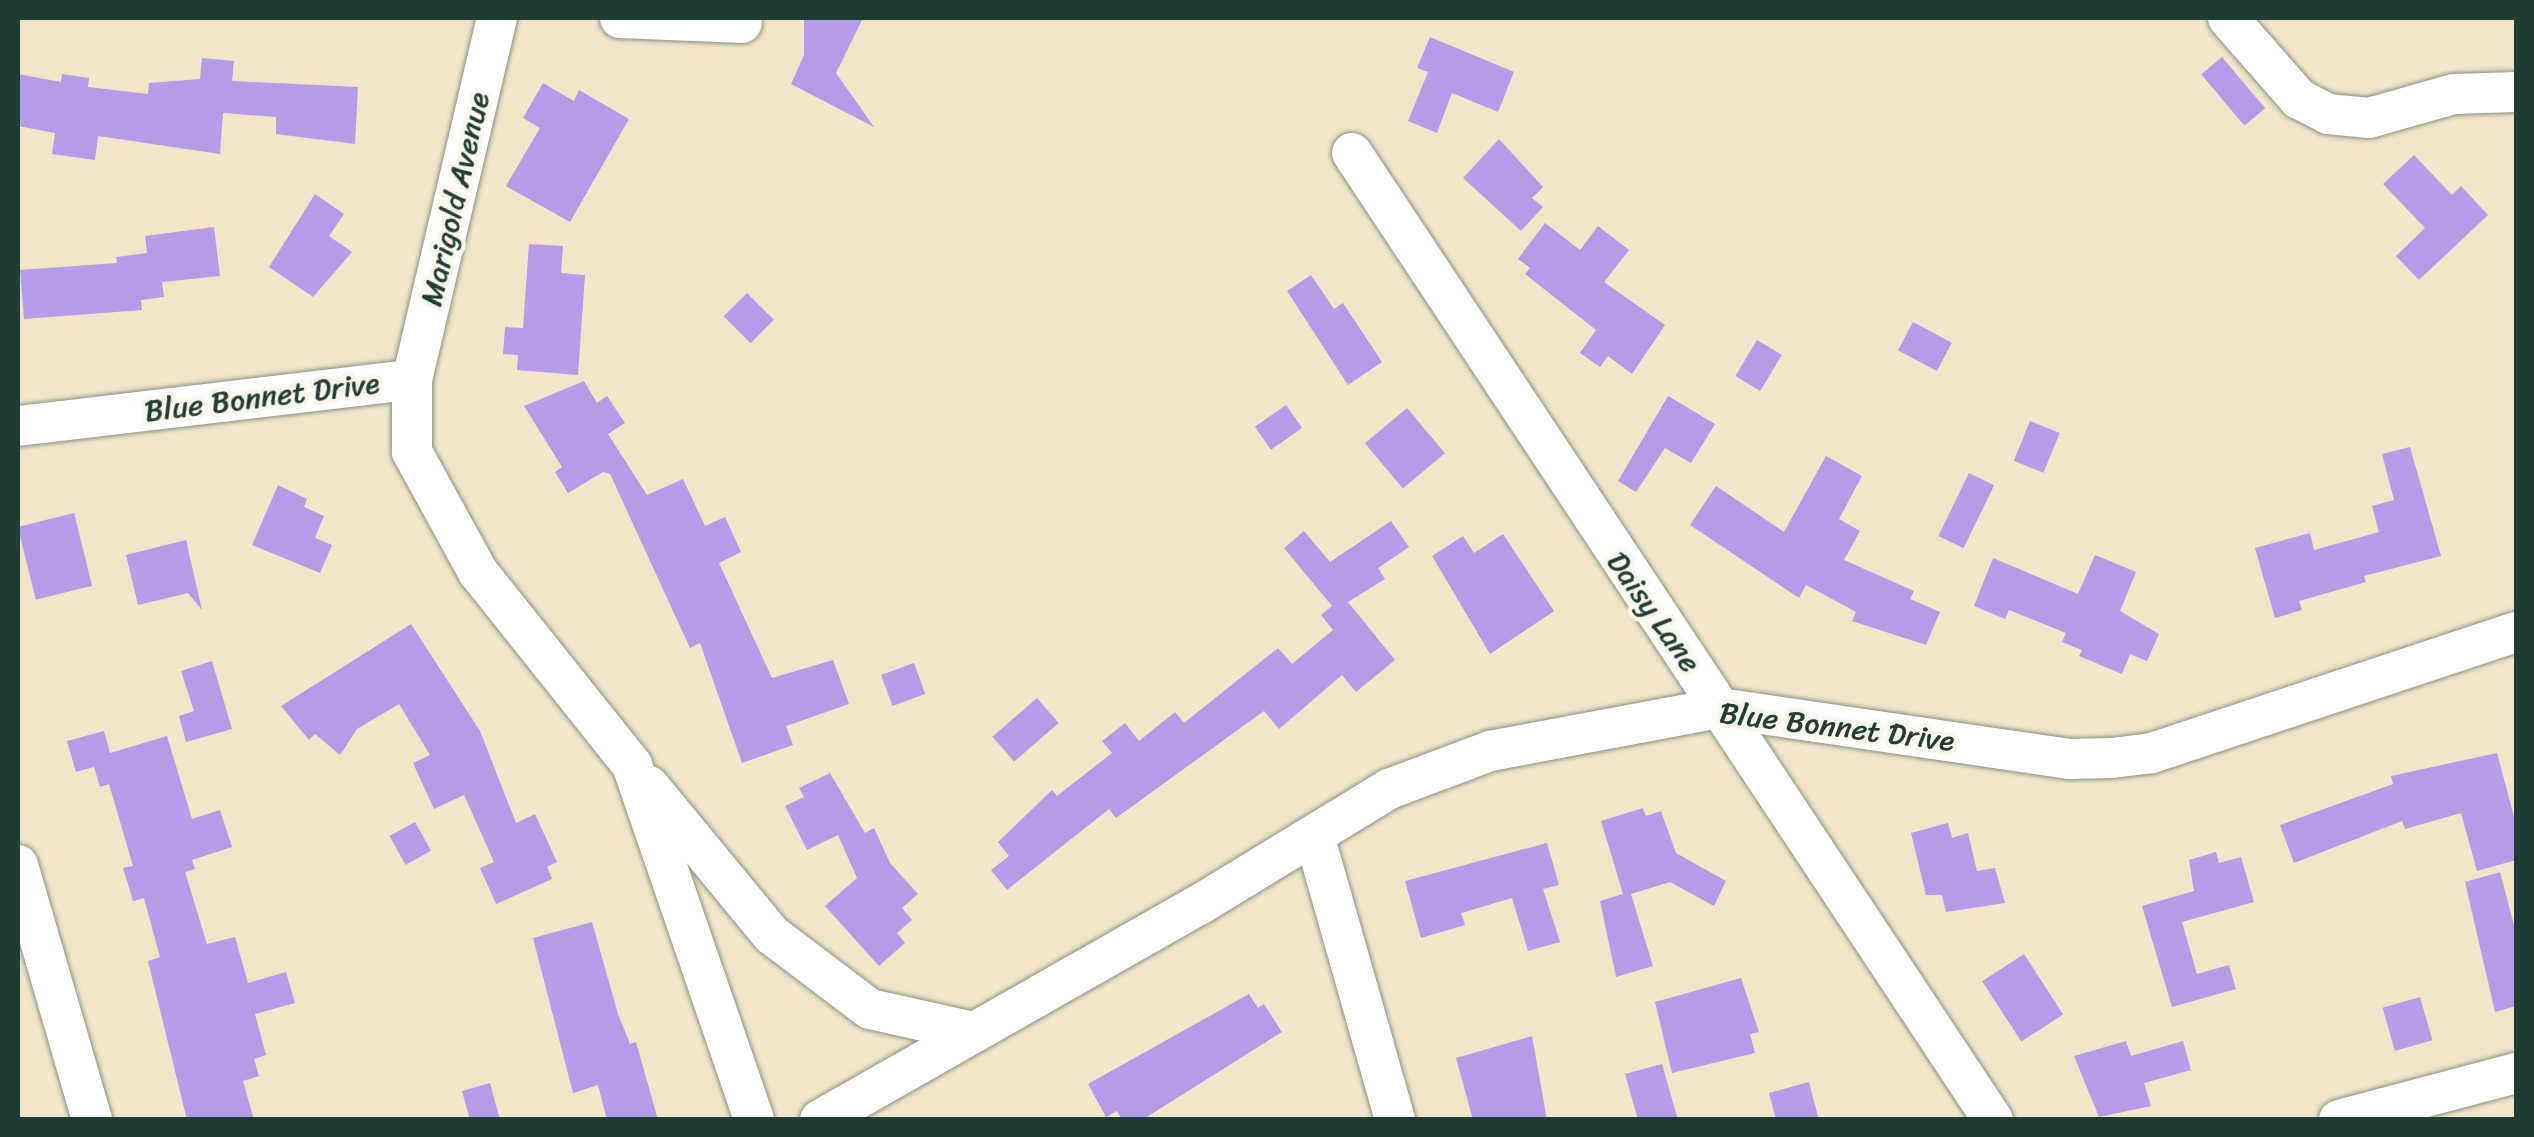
<!DOCTYPE html>
<style>
body{margin:0}
#map{position:relative;width:2534px;height:1137px;overflow:hidden;background:#f2e5ca;font-family:Sriracha,sans-serif}
div>[style]{position:absolute}
.building>*{inset:0;background:#b59ce6;transform-origin:0 0}
.roads{filter:drop-shadow(0 0 2px #88917f) drop-shadow(0 0 2px #88917f)}
.minor>*{height:40px;margin:-20px;padding:0 20px;transform-origin:20px;border-radius:20px;background:#fff}
span{translate:-50% -50%;white-space:nowrap;text-align:center;line-height:1.15;-webkit-text-stroke:9px #fbf7ec;paint-order:stroke}
.street-label{font-size:30px;color:#1f3d34}
.frame{position:absolute;inset:0;border:20px solid #1f3d34;pointer-events:none}
</style>
<div id="map">
<div class="building">
<div style="clip-path:polygon(804px 18px,863px 18px,836px 73px,874px 127px,791px 84px,804px 55px)"></div>
<div style="clip-path:polygon(1430px 37px,1514px 72px,1498px 112px,1452px 93px,1437px 133px,1408px 121px,1428px 72px,1417px 68px)"></div>
<div style="left:2222px;top:57px;width:67px;height:27px;rotate:50deg"></div>
<div style="clip-path:polygon(202px 58px,234px 61px,232px 81px,358px 87px,355px 144px,276px 134px,276px 117px,223px 113px,220px 154px,98px 136px,95px 160px,52px 154px,55px 133px,18px 126px,18px 74px,61px 82px,62px 74px,89px 78px,88px 87px,148px 94px,149px 83px,200px 79px)"></div>
<div style="clip-path:polygon(543px 83px,574px 101px,579px 90px,629px 119px,570px 222px,506px 186px,540px 128px,523px 118px)"></div>
<div style="clip-path:polygon(1499px 139px,1543px 187px,1532px 198px,1543px 207px,1521px 231px,1463px 178px)"></div>
<div style="clip-path:polygon(2414px 155px,2452px 195px,2461px 186px,2488px 215px,2419px 280px,2396px 256px,2425px 228px,2383px 184px)"></div>
<div style="clip-path:polygon(315px 194px,344px 214px,329px 236px,352px 252px,313px 297px,269px 267px)"></div>
<div style="clip-path:polygon(1545px 223px,1580px 250px,1598px 226px,1629px 250px,1604px 282px,1665px 325px,1632px 374px,1608px 356px,1600px 367px,1580px 353px,1596px 330px,1525px 274px,1530px 268px,1518px 259px)"></div>
<div style="clip-path:polygon(214px 227px,220px 276px,162px 282px,164px 297px,141px 300px,142px 310px,24px 319px,20px 270px,117px 263px,116px 257px,147px 253px,145px 236px)"></div>
<div style="clip-path:polygon(529px 244px,563px 246px,561px 273px,585px 275px,578px 375px,517px 370px,518px 355px,503px 354px,505px 327px,523px 328px)"></div>
<div style="clip-path:polygon(1311px 275px,1334px 309px,1343px 303px,1382px 362px,1348px 385px,1287px 291px)"></div>
<div style="left:747px;top:293px;width:38px;height:33px;rotate:45deg"></div>
<div style="left:1913px;top:322px;width:44px;height:32px;rotate:28deg"></div>
<div style="left:1757px;top:340px;width:29px;height:42px;rotate:31deg"></div>
<div style="clip-path:polygon(584px 381px,597px 403px,607px 396px,625px 423px,608px 434px,647px 495px,683px 479px,705px 526px,725px 517px,741px 552px,719px 563px,772px 678px,833px 660px,849px 704px,786px 726px,793px 745px,742px 763px,700px 643px,690px 648px,610px 474px,603px 472px,568px 493px,555px 472px,562px 467px,524px 406px)"></div>
<div style="clip-path:polygon(1668px 396px,1715px 424px,1691px 463px,1665px 448px,1636px 492px,1618px 481px)"></div>
<div style="left:1286px;top:405px;width:28px;height:38px;rotate:55deg"></div>
<div style="left:1407px;top:408px;width:59px;height:55px;rotate:50deg"></div>
<div style="left:2030px;top:421px;width:32px;height:43px;rotate:22deg"></div>
<div style="clip-path:polygon(2410px 447px,2441px 556px,2364px 576px,2366px 582px,2299px 601px,2302px 610px,2275px 618px,2255px 548px,2310px 533px,2314px 550px,2379px 532px,2372px 506px,2394px 500px,2382px 454px)"></div>
<div style="clip-path:polygon(1826px 456px,1862px 476px,1839px 519px,1860px 531px,1844px 560px,1914px 591px,1910px 599px,1940px 612px,1926px 645px,1852px 621px,1856px 612px,1806px 585px,1799px 598px,1690px 525px,1716px 486px,1784px 532px)"></div>
<div style="left:1969px;top:473px;width:28px;height:70px;rotate:26deg"></div>
<div style="clip-path:polygon(278px 485px,307px 499px,304px 507px,324px 516px,315px 538px,332px 545px,320px 573px,252px 545px)"></div>
<div style="left:74px;top:513px;width:75px;height:58px;rotate:76deg"></div>
<div style="clip-path:polygon(1391px 521px,1409px 547px,1378px 568px,1385px 579px,1348px 602px,1395px 660px,1356px 692px,1342px 675px,1279px 729px,1264px 711px,1116px 818px,1109px 809px,1007px 890px,991px 870px,1009px 856px,998px 842px,1052px 790px,1057px 796px,1112px 753px,1102px 741px,1125px 723px,1139px 741px,1175px 712px,1184px 723px,1278px 648px,1292px 664px,1333px 630px,1321px 615px,1332px 606px,1284px 548px,1304px 531px,1330px 562px)"></div>
<div style="clip-path:polygon(1503px 534px,1554px 611px,1490px 654px,1432px 556px,1463px 536px,1474px 553px)"></div>
<div style="clip-path:polygon(186px 540px,202px 610px,188px 593px,138px 605px,126px 555px)"></div>
<div style="clip-path:polygon(2095px 555px,2136px 572px,2120px 611px,2159px 634px,2147px 661px,2130px 654px,2122px 674px,2079px 656px,2082px 650px,2062px 642px,2066px 633px,2009px 610px,2005px 619px,1974px 606px,1993px 558px,2078px 594px)"></div>
<div style="clip-path:polygon(411px 624px,480px 731px,516px 823px,535px 814px,557px 862px,547px 867px,552px 879px,496px 904px,480px 868px,494px 862px,464px 795px,434px 809px,413px 763px,430px 755px,399px 704px,357px 729px,340px 755px,315px 734px,309px 740px,281px 706px)"></div>
<div style="clip-path:polygon(212px 661px,232px 729px,186px 742px,179px 716px,194px 711px,181px 671px)"></div>
<div style="left:914px;top:663px;width:33px;height:35px;rotate:70deg"></div>
<div style="left:1037px;top:698px;width:33px;height:59px;rotate:49deg"></div>
<div style="clip-path:polygon(104px 731px,110px 753px,167px 736px,192px 819px,220px 810px,232px 847px,192px 860px,195px 869px,185px 872px,207px 944px,235px 937px,248px 983px,286px 972px,295px 1003px,255px 1014px,266px 1055px,254px 1059px,259px 1076px,243px 1081px,254px 1120px,187px 1120px,148px 961px,160px 957px,144px 898px,133px 901px,123px 868px,133px 866px,109px 784px,100px 787px,94px 767px,76px 772px,67px 741px)"></div>
<div style="clip-path:polygon(2497px 753px,2516px 824px,2516px 860px,2477px 871px,2461px 813px,2405px 829px,2402px 821px,2294px 863px,2280px 825px,2393px 784px,2391px 776px)"></div>
<div style="clip-path:polygon(830px 773px,865px 833px,874px 828px,890px 863px,918px 894px,902px 908px,912px 920px,897px 933px,905px 943px,879px 966px,825px 906px,857px 878px,838px 835px,807px 850px,785px 806px,804px 797px,799px 788px)"></div>
<div style="clip-path:polygon(1643px 808px,1646px 816px,1661px 811px,1676px 853px,1726px 881px,1714px 906px,1670px 882px,1631px 894px,1653px 966px,1616px 977px,1600px 901px,1623px 894px,1601px 821px)"></div>
<div style="left:415px;top:822px;width:33px;height:29px;rotate:61deg"></div>
<div style="clip-path:polygon(1948px 823px,1952px 838px,1968px 833px,1977px 871px,1995px 868px,2005px 903px,1946px 912px,1942px 895px,1926px 895px,1911px 833px)"></div>
<div style="clip-path:polygon(1547px 843px,1559px 885px,1543px 889px,1560px 942px,1528px 951px,1512px 898px,1461px 913px,1465px 925px,1421px 938px,1405px 881px)"></div>
<div style="clip-path:polygon(2216px 852px,2219px 863px,2241px 857px,2254px 902px,2182px 922px,2197px 974px,2229px 965px,2236px 989px,2172px 1007px,2142px 906px,2194px 891px,2189px 860px)"></div>
<div style="clip-path:polygon(2500px 872px,2516px 933px,2516px 1006px,2495px 1012px,2465px 882px)"></div>
<div style="clip-path:polygon(592px 922px,618px 1014px,630px 1044px,636px 1042px,658px 1120px,607px 1120px,598px 1085px,573px 1093px,533px 938px)"></div>
<div style="left:2024px;top:954px;width:72px;height:50px;rotate:57deg"></div>
<div style="clip-path:polygon(1741px 978px,1759px 1032px,1750px 1034px,1755px 1053px,1672px 1073px,1655px 1002px)"></div>
<div style="clip-path:polygon(1249px 994px,1258px 1008px,1264px 1004px,1282px 1032px,1142px 1120px,1122px 1120px,1117px 1111px,1106px 1117px,1088px 1084px)"></div>
<div style="left:2420px;top:997px;width:45px;height:39px;rotate:74deg"></div>
<div style="clip-path:polygon(1532px 1036px,1547px 1120px,1473px 1120px,1456px 1058px)"></div>
<div style="clip-path:polygon(2126px 1041px,2131px 1056px,2183px 1041px,2191px 1070px,2144px 1083px,2151px 1106px,2099px 1117px,2074px 1056px)"></div>
<div style="clip-path:polygon(1662px 1064px,1678px 1120px,1638px 1120px,1625px 1074px)"></div>
<div style="clip-path:polygon(1809px 1082px,1819px 1120px,1776px 1120px,1769px 1093px)"></div>
<div style="clip-path:polygon(490px 1083px,500px 1120px,470px 1120px,462px 1091px)"></div>
</div>
<div class="roads">
<div class="minor">
<div style="left:620px;top:18px;width:122px;rotate:2.3deg"></div>
<div style="left:2228px;top:18px;width:108px;rotate:48.8deg"></div>
<div style="left:2299px;top:99px;width:33px;rotate:27deg"></div>
<div style="left:2328px;top:114px;width:41px;rotate:5.6deg"></div>
<div style="left:2369px;top:118px;width:88px;rotate:-15.8deg"></div>
<div style="left:2454px;top:94px;width:62px;rotate:-1.8deg"></div>
<div style="left:1352px;top:153px;width:1160px;rotate:56.46deg"></div>
<div style="left:412px;top:380px;width:372px;rotate:-76.8deg"></div>
<div style="left:18px;top:426px;width:397px;rotate:-6.7deg"></div>
<div style="left:412px;top:380px;width:72px;rotate:90deg"></div>
<div style="left:412px;top:452px;width:137px;rotate:61.2deg"></div>
<div style="left:478px;top:572px;width:247px;rotate:51.4deg"></div>
<div style="left:632px;top:765px;width:375px;rotate:71deg"></div>
<div style="left:649px;top:786px;width:193px;rotate:50.5deg"></div>
<div style="left:772px;top:935px;width:123px;rotate:37.1deg"></div>
<div style="left:870px;top:1009px;width:106px;rotate:12.6deg"></div>
<div style="left:1314px;top:835px;width:296px;rotate:74.1deg"></div>
<div style="left:18px;top:865px;width:266px;rotate:73.8deg"></div>
<div style="left:820px;top:1120px;width:436px;rotate:-29.6deg"></div>
<div style="left:1199px;top:905px;width:223px;rotate:-31.4deg"></div>
<div style="left:1389px;top:789px;width:108px;rotate:-20.6deg"></div>
<div style="left:1490px;top:751px;width:234px;rotate:-10.6deg"></div>
<div style="left:1720px;top:708px;width:354px;rotate:8.3deg"></div>
<div style="left:2070px;top:759px;width:42px;rotate:-1.4deg"></div>
<div style="left:2112px;top:758px;width:40px;rotate:-7.1deg"></div>
<div style="left:2152px;top:753px;width:384px;rotate:-18.4deg"></div>
<div style="left:2339px;top:1120px;width:183px;rotate:-14.9deg"></div>
</div>
</div>
<div class="street-label">
<span style="left:455px;top:199px;rotate:-77deg">Marigold Avenue</span>
<span style="left:262px;top:397px;rotate:-7deg">Blue Bonnet Drive</span>
<span style="left:1654px;top:612px;rotate:55deg">Daisy Lane</span>
<span style="left:1837px;top:727px;rotate:7deg">Blue Bonnet Drive</span>
</div>
<div class="frame"></div>
</div>
